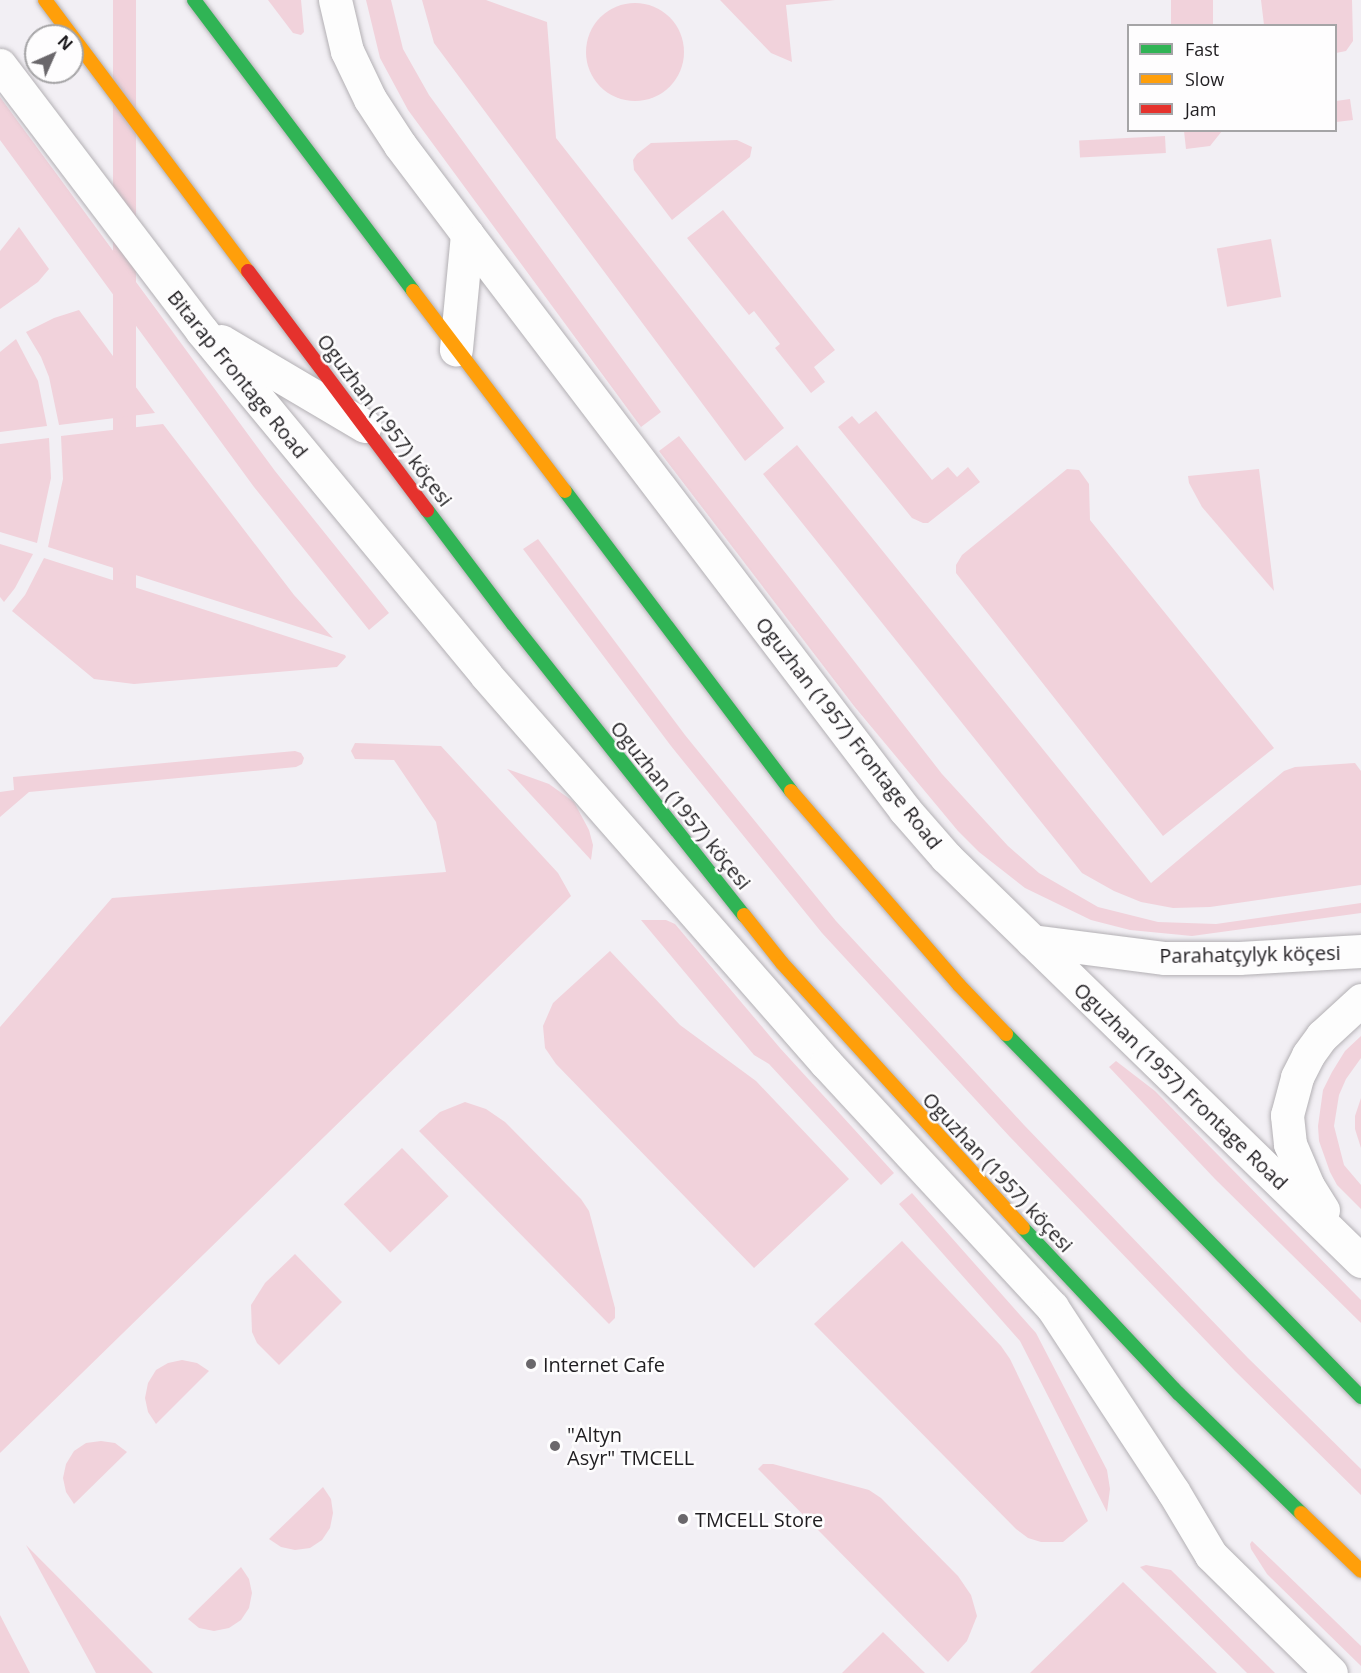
<!DOCTYPE html>
<meta charset="utf-8">
<style>
body{margin:0}
#map{position:relative;width:1361px;height:1673px;overflow:hidden;background:#f2eff4;font-family:"Open Sans",sans-serif}
div>[style]{position:absolute}
.green>*{inset:0;background:#f1d2db;transform-origin:0 0}
.round{border-radius:50%}
.roads{filter:drop-shadow(0 0 2px #b3b0b4) drop-shadow(0 0 2px #b3b0b4)}
.street>*{height:33px;margin:-16.5px;padding:0 16.5px;transform-origin:16.5px;border-radius:16.5px;background:#fdfdfd}
.fast>*{height:14px;margin:-7px;padding:0 7px;transform-origin:7px;border-radius:7px;background:#30b455}
.slow>*{height:14px;margin:-7px;padding:0 7px;transform-origin:7px;border-radius:7px;background:#ff9f0a}
.jam>*{height:14px;margin:-7px;padding:0 7px;transform-origin:7px;border-radius:7px;background:#e5322d}
.dots>*{width:16px;height:16px;translate:-50% -50%;box-sizing:border-box;border:3px solid #fefdfe;border-radius:50%}
span{translate:-50% -50%;white-space:nowrap;text-align:center;line-height:1.15;-webkit-text-stroke:5px #fefdfe;paint-order:stroke}
.street-label{font-size:20px;color:#201e21}
.poi-label{font-size:20px;color:#201e21}
.left{translate:0 -50%;text-align:left}
.legend{position:absolute;left:1127px;top:24px;width:210px;height:108px;box-sizing:border-box;background:#fefdfe;border:2px solid #a5a4a6;margin:0;padding:8px 10px;list-style:none;font-size:18px;color:#201e21}
.legend li{display:flex;align-items:center;gap:12px;height:30px}
.legend b{width:30px;border:2px solid #a5a4a6}
.north{position:absolute;left:24px;top:24px;width:60px;height:60px;box-sizing:border-box;background:#fefdfe;border:2px solid #a5a4a6;border-radius:50%;rotate:45deg;font-size:16px;font-weight:700;line-height:24px;text-align:center;color:#201e21}
.north::after{content:'';display:block;margin:auto;width:21px;height:27px;background:#6a676b;clip-path:polygon(50% 0,100% 100%,50% 72%,0 100%)}
</style>
<div id="map">
<div class="green">
<div style="left:113px;top:0;width:23px;height:656px"></div>
<div style="clip-path:polygon(268px 0,301px 0,304px 32px,301px 35px,293px 33px)"></div>
<div style="clip-path:polygon(366px 0,391px 0,403px 49px,429px 95px,661px 412px,641px 427px,408px 110px,380px 58px)"></div>
<div style="clip-path:polygon(422px 0,486px 0,547px 22px,556px 138px,784px 428px,745px 461px,434px 43px)"></div>
<div style="clip-path:polygon(720px 0,835px 0,786px 5px,792px 62px,771px 53px)"></div>
<div style="left:1171px;top:0;width:42px;height:25px"></div>
<div style="clip-path:polygon(1261px 0,1352px 0,1353px 41px,1346px 51px,1336px 53px,1336px 26px,1264px 25px)"></div>
<div class="round" style="left:586px;top:3px;width:98px;height:98px"></div>
<div style="clip-path:polygon(0 97px,275px 471px,389px 613px,369px 630px,254px 487px,0 140px)"></div>
<div style="clip-path:polygon(1350px 99px,1353px 120px,1336px 122px,1336px 101px)"></div>
<div style="clip-path:polygon(1184px 131px,1184px 130px,1222px 131px,1210px 146px,1186px 149px)"></div>
<div style="left:1165px;top:136px;width:17px;height:86px;rotate:87deg"></div>
<div style="clip-path:polygon(737px 140px,752px 147px,750px 157px,672px 220px,634px 170px,633px 160px,637px 154px,651px 143px)"></div>
<div style="clip-path:polygon(723px 210px,835px 350px,814px 367px,825px 382px,811px 393px,775px 348px,780px 344px,754px 311px,749px 315px,687px 238px)"></div>
<div style="clip-path:polygon(19px 227px,49px 269px,38px 282px,0 309px,0 251px)"></div>
<div style="left:1271px;top:239px;width:59px;height:55px;rotate:80deg"></div>
<div style="clip-path:polygon(79px 310px,155px 413px,59px 425px,49px 377px,41px 357px,26px 332px,54px 318px)"></div>
<div style="clip-path:polygon(16px 339px,38px 381px,47px 426px,0 432px,0 352px)"></div>
<div style="clip-path:polygon(876px 411px,932px 480px,948px 467px,957px 477px,968px 467px,980px 482px,928px 523px,923px 523px,912px 518px,838px 427px,852px 416px,859px 424px)"></div>
<div style="clip-path:polygon(163px 424px,294px 595px,333px 638px,48px 547px,63px 479px,61px 436px)"></div>
<div style="clip-path:polygon(679px 436px,942px 774px,1008px 846px,1039px 873px,1098px 907px,1158px 922px,1216px 924px,1361px 903px,1361px 913px,1192px 936px,1130px 930px,1091px 920px,1025px 888px,979px 852px,958px 831px,854px 706px,659px 451px)"></div>
<div style="clip-path:polygon(49px 438px,51px 478px,37px 543px,0 532px,0 444px)"></div>
<div style="clip-path:polygon(797px 445px,1151px 883px,1284px 771px,1295px 767px,1355px 763px,1361px 771px,1361px 885px,1210px 907px,1173px 908px,1141px 902px,1114px 891px,1082px 873px,763px 474px)"></div>
<div style="clip-path:polygon(1067px 469px,1079px 470px,1089px 484px,1090px 520px,1274px 748px,1163px 836px,956px 573px,956px 565px,962px 555px)"></div>
<div style="clip-path:polygon(1259px 469px,1274px 591px,1202px 507px,1189px 483px,1188px 476px)"></div>
<div style="clip-path:polygon(538px 539px,685px 735px,836px 921px,1024px 1125px,1248px 1358px,1361px 1469px,1361px 1495px,1235px 1371px,1010px 1137px,822px 933px,671px 746px,523px 549px)"></div>
<div style="clip-path:polygon(0 544px,33px 554px,15px 588px,4px 602px,0 597px)"></div>
<div style="clip-path:polygon(44px 558px,345px 655px,346px 657px,337px 667px,134px 684px,94px 679px,12px 611px,25px 595px)"></div>
<div style="clip-path:polygon(355px 743px,441px 746px,558px 873px,571px 896px,0 1453px,0 1027px,112px 898px,446px 872px,436px 822px,394px 760px,355px 759px,351px 751px)"></div>
<div style="clip-path:polygon(295px 751px,301px 753px,304px 758px,302px 764px,296px 767px,29px 792px,0 817px,0 792px,14px 790px,13px 777px)"></div>
<div style="clip-path:polygon(507px 769px,549px 784px,574px 802px,589px 830px,593px 845px,591px 860px)"></div>
<div style="clip-path:polygon(641px 920px,666px 920px,675px 924px,780px 1048px,894px 1173px,881px 1185px,769px 1064px,754px 1055px)"></div>
<div style="clip-path:polygon(610px 951px,680px 1025px,756px 1081px,849px 1179px,754px 1268px,556px 1064px,545px 1048px,543px 1026px,553px 1003px)"></div>
<div style="clip-path:polygon(1361px 1036px,1361px 1058px,1346px 1079px,1339px 1095px,1334px 1126px,1344px 1165px,1361px 1185px,1361px 1209px,1337px 1185px,1330px 1172px,1319px 1141px,1318px 1126px,1323px 1090px,1332px 1072px,1345px 1051px)"></div>
<div style="clip-path:polygon(1116px 1061px,1155px 1091px,1361px 1300px,1361px 1323px,1215px 1179px,1109px 1067px)"></div>
<div style="clip-path:polygon(1361px 1098px,1361px 1148px,1355px 1129px,1355px 1116px)"></div>
<div style="clip-path:polygon(465px 1102px,486px 1109px,505px 1122px,581px 1199px,589px 1211px,615px 1308px,615px 1318px,609px 1324px,419px 1131px,440px 1112px)"></div>
<div style="left:402px;top:1148px;width:67px;height:81px;rotate:46deg"></div>
<div style="clip-path:polygon(912px 1193px,1036px 1333px,1107px 1470px,1110px 1489px,1107px 1512px,1020px 1341px,899px 1204px)"></div>
<div style="clip-path:polygon(902px 1241px,1001px 1346px,1010px 1359px,1088px 1521px,1063px 1542px,1041px 1542px,1028px 1538px,1016px 1529px,814px 1324px)"></div>
<div style="clip-path:polygon(295px 1254px,342px 1302px,279px 1365px,257px 1343px,252px 1332px,251px 1305px,265px 1283px)"></div>
<div style="clip-path:polygon(182px 1360px,197px 1363px,209px 1371px,156px 1424px,148px 1412px,145px 1398px,148px 1383px,156px 1370px,168px 1363px)"></div>
<div style="clip-path:polygon(101px 1441px,115px 1443px,127px 1452px,74px 1504px,66px 1492px,63px 1478px,66px 1464px,74px 1451px,86px 1443px)"></div>
<div style="clip-path:polygon(763px 1464px,773px 1464px,869px 1490px,881px 1498px,958px 1576px,971px 1595px,977px 1616px,967px 1641px,948px 1662px,758px 1469px)"></div>
<div style="clip-path:polygon(323px 1487px,331px 1499px,333px 1513px,330px 1528px,322px 1540px,310px 1548px,295px 1550px,281px 1547px,269px 1539px)"></div>
<div style="clip-path:polygon(1252px 1541px,1361px 1646px,1361px 1666px,1267px 1574px,1251px 1549px,1250px 1544px)"></div>
<div style="clip-path:polygon(26px 1545px,153px 1673px,96px 1673px)"></div>
<div style="clip-path:polygon(1146px 1565px,1171px 1570px,1275px 1673px,1247px 1673px,1140px 1567px)"></div>
<div style="clip-path:polygon(241px 1567px,249px 1579px,252px 1593px,249px 1608px,241px 1620px,229px 1628px,214px 1631px,199px 1628px,188px 1619px)"></div>
<div style="clip-path:polygon(1123px 1582px,1217px 1673px,1030px 1673px)"></div>
<div style="clip-path:polygon(0 1615px,30px 1673px,0 1673px)"></div>
<div style="clip-path:polygon(883px 1632px,925px 1673px,842px 1673px)"></div>
</div>
<div class="roads">
<div class="street">
<div style="left:335px;top:0;width:52px;rotate:76.8deg"></div>
<div style="left:347px;top:51px;width:53px;rotate:64.4deg"></div>
<div style="left:370px;top:99px;width:55px;rotate:56.9deg"></div>
<div style="left:400px;top:145px;width:111px;rotate:53deg"></div>
<div style="left:467px;top:234px;width:116px;rotate:95.5deg"></div>
<div style="left:0;top:65px;width:333px;rotate:52.8deg"></div>
<div style="left:201px;top:330px;width:447px;rotate:50.4deg"></div>
<div style="left:486px;top:675px;width:516px;rotate:48.77deg"></div>
<div style="left:826px;top:1063px;width:333px;rotate:47.2deg"></div>
<div style="left:1052px;top:1307px;width:220px;rotate:56.7deg"></div>
<div style="left:1173px;top:1491px;width:74px;rotate:59.3deg"></div>
<div style="left:1211px;top:1555px;width:168px;rotate:44.5deg"></div>
<div style="left:467px;top:234px;width:724px;rotate:52.75deg"></div>
<div style="left:905px;top:810px;width:62px;rotate:48.9deg"></div>
<div style="left:946px;top:857px;width:579px;rotate:44.23deg"></div>
<div style="left:221px;top:341px;width:167px;rotate:30.6deg"></div>
<div style="left:1032px;top:941px;width:134px;rotate:7.3deg"></div>
<div style="left:1165px;top:958px;width:74px"></div>
<div style="left:1239px;top:958px;width:122px;rotate:-3.3deg"></div>
<div style="left:1323px;top:1210px;width:28px;rotate:-122deg"></div>
<div style="left:1308px;top:1186px;width:46px;rotate:-113.2deg"></div>
<div style="left:1290px;top:1144px;width:29px;rotate:-96deg"></div>
<div style="left:1287px;top:1115px;width:39px;rotate:-75deg"></div>
<div style="left:1297px;top:1077px;width:25px;rotate:-63deg"></div>
<div style="left:1308px;top:1055px;width:24px;rotate:-54deg"></div>
<div style="left:1322px;top:1036px;width:53px;rotate:-42.7deg"></div>
</div>
<div class="fast">
<div style="left:194px;top:0;width:364px;rotate:53deg"></div>
<div style="left:565px;top:491px;width:376px;rotate:53deg"></div>
<div style="left:427px;top:510px;width:143px;rotate:53deg"></div>
<div style="left:513px;top:624px;width:372px;rotate:51.6deg"></div>
<div style="left:1006px;top:1034px;width:508px;rotate:45.64deg"></div>
<div style="left:1023px;top:1228px;width:228px;rotate:46.8deg"></div>
<div style="left:1179px;top:1394px;width:170px;rotate:44.3deg"></div>
</div>
<div class="slow">
<div style="left:45px;top:0;width:339px;rotate:53.2deg"></div>
<div style="left:413px;top:291px;width:251px;rotate:52.8deg"></div>
<div style="left:791px;top:791px;width:257px;rotate:49.1deg"></div>
<div style="left:959px;top:985px;width:68px;rotate:46.2deg"></div>
<div style="left:744px;top:915px;width:61px;rotate:51.6deg"></div>
<div style="left:782px;top:963px;width:358px;rotate:47.7deg"></div>
<div style="left:1301px;top:1513px;width:83px;rotate:44deg"></div>
</div>
<div class="jam">
<div style="left:248px;top:271px;width:299px;rotate:53.2deg"></div>
</div>
</div>
<div class="dots">
<div style="left:531px;top:1364px;background:#6a676b"></div>
<div style="left:555px;top:1446px;background:#6a676b"></div>
<div style="left:683px;top:1519px;background:#6a676b"></div>
</div>
<div class="street-label">
<span style="left:238px;top:374px;rotate:51deg">Bitarap Frontage Road</span>
<span style="left:385px;top:420px;rotate:53deg">Oguzhan (1957) köçesi</span>
<span style="left:849px;top:733px;rotate:52deg">Oguzhan (1957) Frontage Road</span>
<span style="left:681px;top:805px;rotate:51deg">Oguzhan (1957) köçesi</span>
<span style="left:1250px;top:954px;rotate:-1deg">Parahatçylyk köçesi</span>
<span style="left:1181px;top:1086px;rotate:44deg">Oguzhan (1957) Frontage Road</span>
<span style="left:998px;top:1172px;rotate:47deg">Oguzhan (1957) köçesi</span>
</div>
<div class="poi-label">
<span class="left" style="left:543px;top:1364px">Internet Cafe</span>
<span class="left" style="left:567px;top:1446px">"Altyn<br>Asyr" TMCELL</span>
<span class="left" style="left:695px;top:1519px">TMCELL Store</span>
</div>
<ul class="legend">
<li><b style="height:8px;background:#30b455"></b>Fast</li>
<li><b style="height:8px;background:#ff9f0a"></b>Slow</li>
<li><b style="height:8px;background:#e5322d"></b>Jam</li>
</ul>
<div class="north">N</div>
</div>
